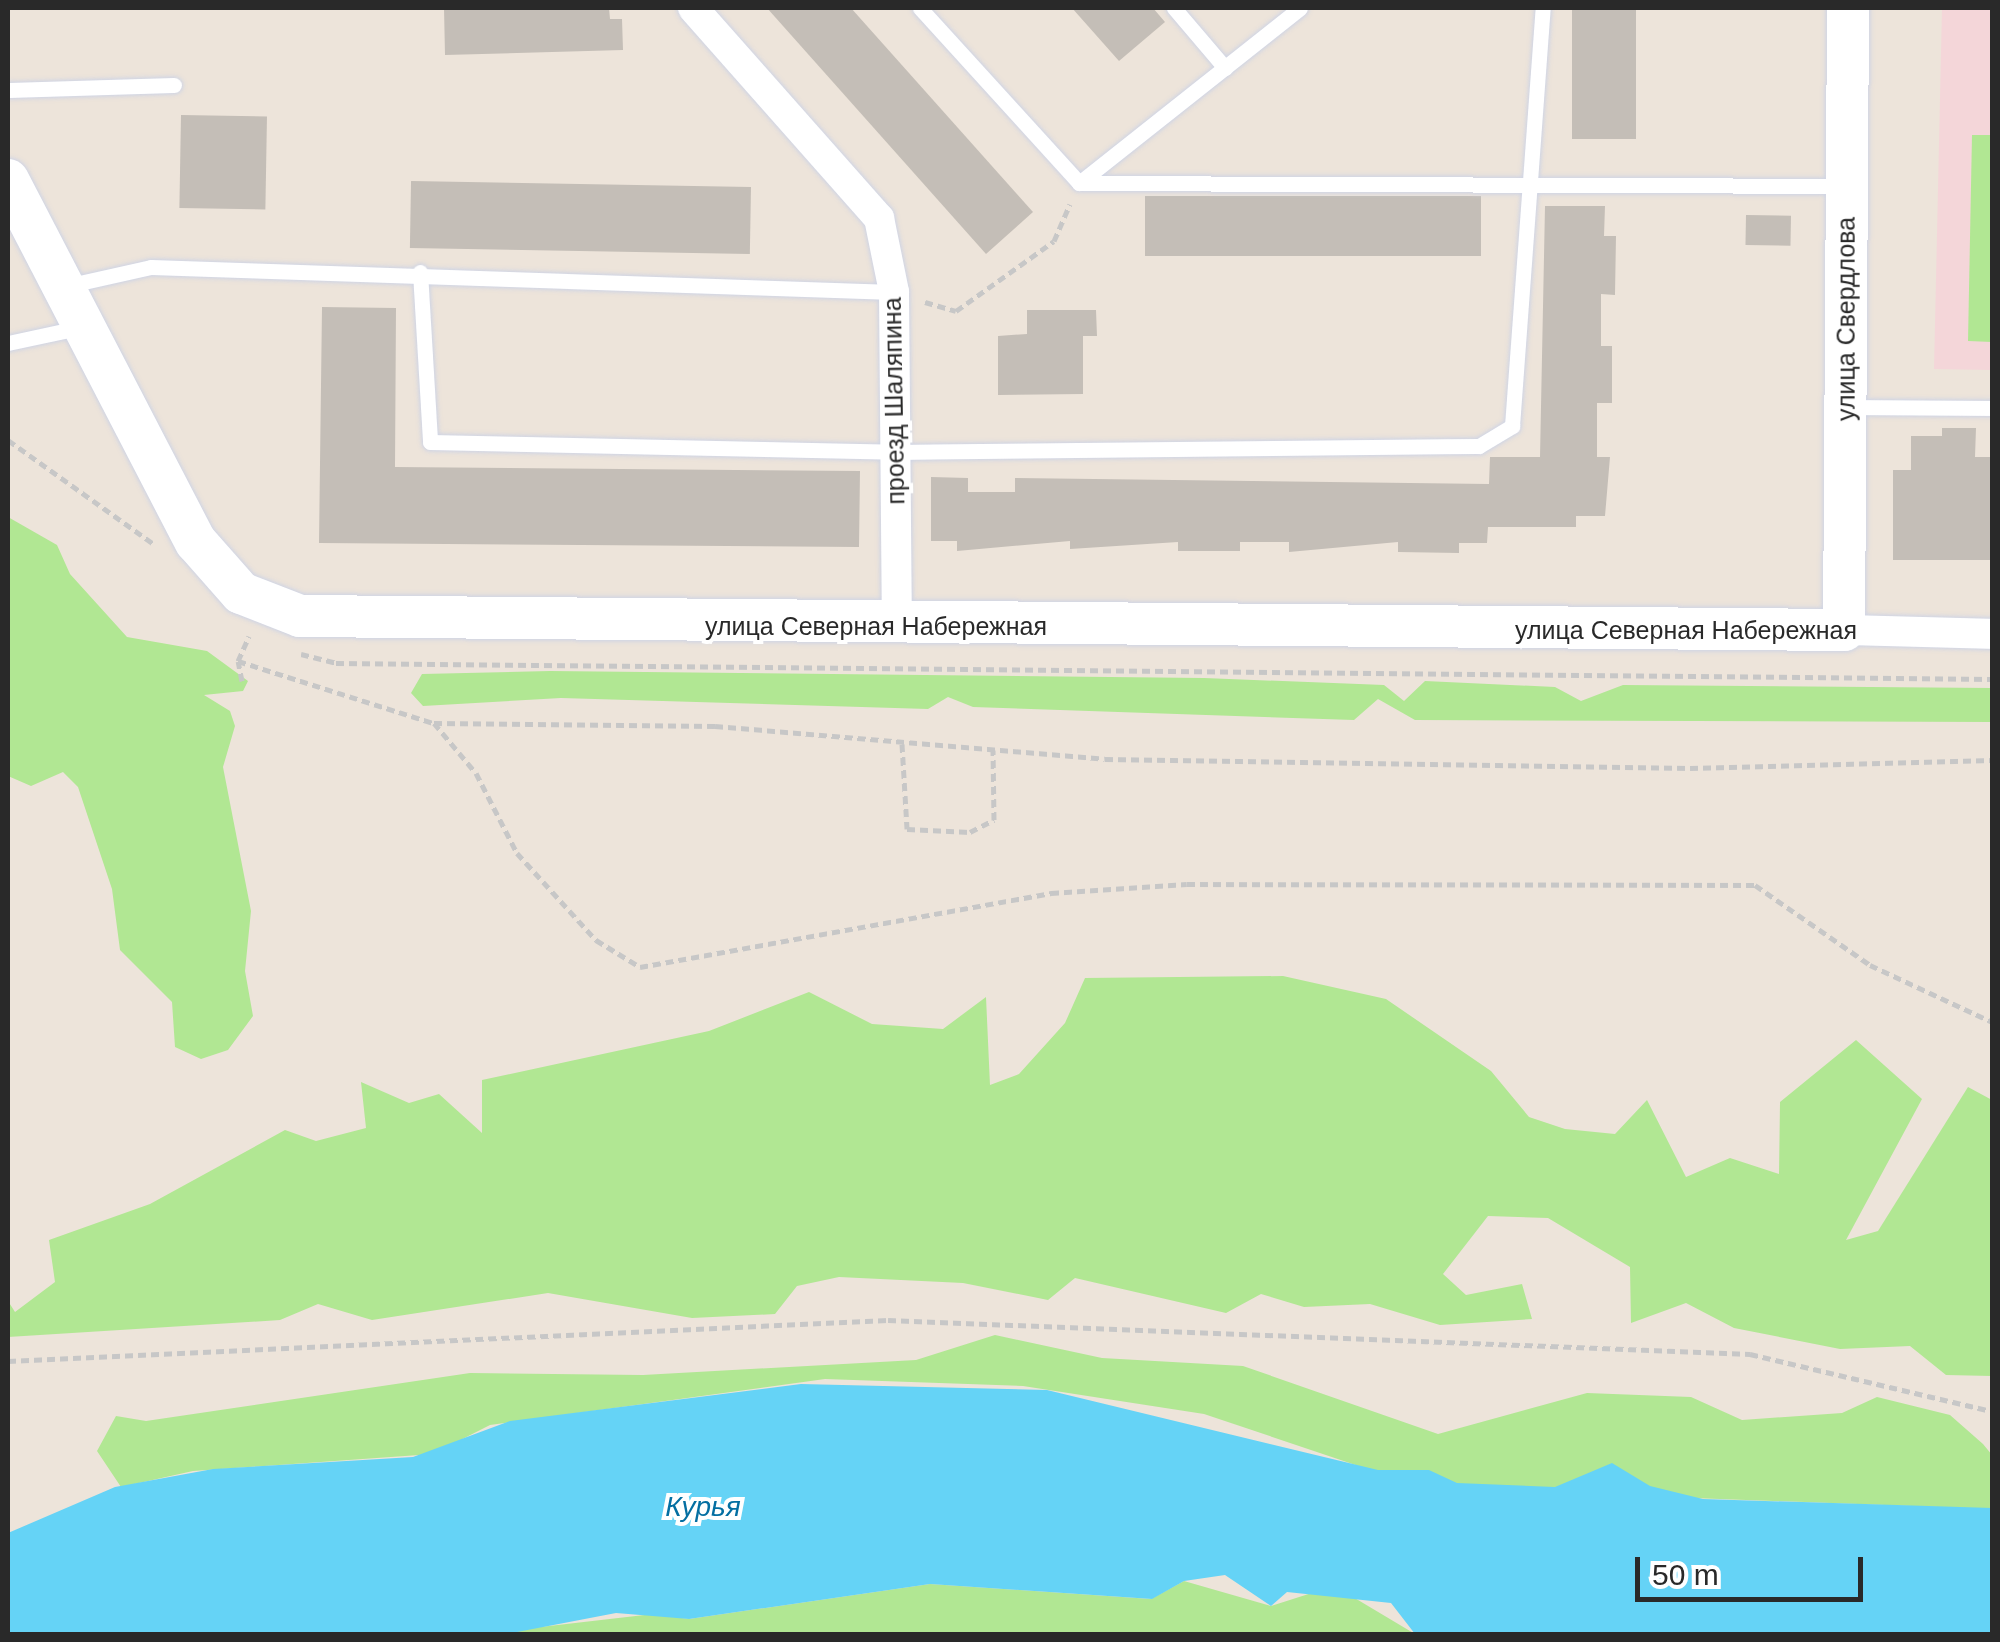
<!DOCTYPE html>
<meta charset="utf-8">
<style>
body{margin:0}
#map{position:relative;width:2000px;height:1642px;overflow:hidden;background:#ede4da;font-family:Arial,sans-serif}
div>[style]{position:absolute}
.medical>*{inset:0;background:#f4d6d9}
.green>*{inset:0;background:#b1e793}
.water>*{inset:0;background:#65d3f6}
.building>*{inset:0;background:#c4beb7;transform-origin:0 0}
.path>*{height:5px;margin-top:-2.5px;transform-origin:0;background:repeating-linear-gradient(90deg,#c7c7c7 0 8px,transparent 0 13px)}
.roads{filter:drop-shadow(0 0 2px #cfd4e4) drop-shadow(0 0 2px #cfd4e4)}
.lane>*{height:15px;margin:-7.5px;padding:0 7.5px;transform-origin:7.5px;border-radius:7.5px;background:#fff}
.street>*{height:30px;margin:-15px;padding:0 15px;transform-origin:15px;border-radius:15px;background:#fff}
.secondary>*{height:42px;margin:-21px;padding:0 21px;transform-origin:21px;border-radius:21px;background:#fff}
span{translate:-50% -50%;white-space:nowrap;text-align:center;line-height:1.15;-webkit-text-stroke:8px #fff;paint-order:stroke}
.street-label{font-size:25px;color:#292929}
.water-label{font-size:28px;color:#046fa2;font-style:italic}
.frame{position:absolute;inset:0;border:10px solid #292929;pointer-events:none}
.scale{position:absolute;left:1635px;top:1557px;width:228px;height:45px;box-sizing:border-box;border:5px solid #292929;border-top:0;padding-left:12px;font-size:30px;line-height:35px;white-space:nowrap;color:#292929;-webkit-text-stroke:8px #fff;paint-order:stroke}
</style>
<div id="map">
<div class="medical">
<div style="clip-path:polygon(1942px 8px,1992px 8px,1992px 370px,1934px 369px)"></div>
</div>
<div class="green">
<div style="clip-path:polygon(1972px 135px,1992px 135px,1992px 342px,1968px 341px)"></div>
<div style="clip-path:polygon(8px 517px,57px 545px,70px 574px,127px 637px,207px 651px,248px 681px,243px 691px,204px 695px,230px 711px,235px 726px,223px 767px,251px 911px,245px 971px,253px 1016px,228px 1050px,201px 1059px,175px 1047px,172px 1002px,120px 950px,112px 889px,78px 787px,63px 772px,31px 786px,8px 776px)"></div>
<div style="clip-path:polygon(550px 671px,1204px 678px,1384px 685px,1404px 701px,1425px 681px,1555px 687px,1581px 701px,1623px 685px,1992px 688px,1992px 722px,1415px 720px,1378px 699px,1354px 720px,973px 707px,948px 697px,928px 709px,561px 698px,423px 706px,411px 693px,422px 674px)"></div>
<div style="clip-path:polygon(1283px 976px,1386px 999px,1491px 1071px,1529px 1117px,1565px 1129px,1615px 1134px,1647px 1100px,1686px 1177px,1730px 1158px,1779px 1174px,1780px 1102px,1856px 1040px,1922px 1099px,1846px 1240px,1878px 1231px,1968px 1087px,1992px 1100px,1992px 1376px,1946px 1375px,1910px 1346px,1840px 1349px,1734px 1328px,1686px 1303px,1631px 1323px,1630px 1267px,1548px 1218px,1488px 1216px,1443px 1274px,1466px 1295px,1522px 1284px,1532px 1319px,1440px 1325px,1370px 1304px,1304px 1307px,1261px 1294px,1226px 1313px,1075px 1278px,1048px 1300px,963px 1283px,839px 1277px,797px 1286px,775px 1314px,692px 1318px,548px 1293px,372px 1320px,318px 1304px,280px 1320px,8px 1337px,8px 1301px,15px 1312px,55px 1282px,49px 1240px,150px 1204px,285px 1130px,316px 1141px,366px 1128px,361px 1082px,409px 1103px,439px 1094px,482px 1133px,482px 1080px,709px 1031px,809px 992px,872px 1024px,943px 1029px,986px 997px,990px 1085px,1019px 1074px,1065px 1023px,1085px 978px)"></div>
<div style="clip-path:polygon(995px 1335px,1102px 1358px,1243px 1366px,1438px 1434px,1587px 1393px,1691px 1397px,1742px 1420px,1842px 1413px,1877px 1397px,1950px 1415px,1983px 1444px,1992px 1455px,1992px 1509px,1424px 1488px,1204px 1414px,1023px 1386px,825px 1379px,490px 1425px,433px 1454px,193px 1471px,121px 1487px,97px 1451px,116px 1416px,146px 1421px,470px 1373px,643px 1375px,916px 1360px)"></div>
<div style="clip-path:polygon(1184px 1581px,1271px 1606px,1318px 1591px,1353px 1597px,1415px 1634px,481px 1634px,653px 1614px,689px 1619px,930px 1584px,1151px 1599px)"></div>
</div>
<div class="water">
<div style="clip-path:polygon(801px 1384px,1047px 1390px,1378px 1470px,1429px 1470px,1457px 1483px,1555px 1487px,1612px 1463px,1650px 1486px,1703px 1499px,1992px 1508px,1992px 1634px,1415px 1634px,1391px 1603px,1287px 1592px,1271px 1606px,1225px 1575px,1184px 1581px,1152px 1599px,930px 1584px,689px 1619px,616px 1613px,507px 1634px,8px 1634px,8px 1533px,115px 1487px,213px 1469px,413px 1457px,510px 1421px)"></div>
</div>
<div class="building">
<div style="clip-path:polygon(444px 8px,609px 8px,610px 19px,622px 19px,623px 50px,445px 55px)"></div>
<div style="clip-path:polygon(767px 8px,851px 8px,1033px 212px,986px 254px)"></div>
<div style="clip-path:polygon(1072px 8px,1153px 8px,1165px 22px,1119px 61px)"></div>
<div style="left:1572px;top:8px;width:64px;height:131px"></div>
<div style="left:181px;top:115px;width:86px;height:93px;rotate:1deg"></div>
<div style="left:751px;top:187px;width:67px;height:340px;rotate:91deg"></div>
<div style="left:1481px;top:196px;width:60px;height:336px;rotate:90deg"></div>
<div style="clip-path:polygon(1545px 206px,1605px 206px,1604px 236px,1616px 236px,1615px 295px,1601px 294px,1601px 346px,1612px 346px,1612px 403px,1597px 403px,1597px 457px,1610px 457px,1605px 516px,1576px 516px,1576px 527px,1488px 527px,1487px 543px,1459px 543px,1459px 553px,1398px 552px,1398px 542px,1289px 552px,1289px 542px,1240px 542px,1240px 551px,1178px 551px,1178px 542px,1070px 549px,1070px 541px,957px 551px,957px 541px,931px 541px,931px 477px,968px 478px,968px 492px,1015px 492px,1015px 478px,1489px 484px,1490px 457px,1540px 457px)"></div>
<div style="left:1746px;top:215px;width:45px;height:30px;rotate:1deg"></div>
<div style="clip-path:polygon(322px 307px,396px 308px,395px 467px,860px 471px,859px 547px,319px 543px)"></div>
<div style="clip-path:polygon(1027px 310px,1096px 310px,1097px 336px,1083px 336px,1083px 394px,998px 395px,998px 336px,1027px 334px)"></div>
<div style="clip-path:polygon(1942px 428px,1976px 428px,1975px 457px,1992px 457px,1992px 560px,1893px 560px,1893px 470px,1911px 470px,1911px 436px,1942px 436px)"></div>
</div>
<div class="path">
<div style="left:925px;top:302px;width:32px;rotate:16deg"></div>
<div style="left:956px;top:311px;width:120px;rotate:-35.5deg"></div>
<div style="left:1054px;top:241px;width:40px;rotate:-66.6deg"></div>
<div style="left:8px;top:440px;width:179px;rotate:35.5deg"></div>
<div style="left:301px;top:654px;width:36px;rotate:14deg"></div>
<div style="left:336px;top:663px;width:1656px;rotate:0.55deg"></div>
<div style="left:238px;top:661px;width:27px;rotate:-66deg"></div>
<div style="left:242px;top:681px;width:20px;rotate:-101deg"></div>
<div style="left:238px;top:661px;width:206px;rotate:17.6deg"></div>
<div style="left:434px;top:723px;width:281px;rotate:0.6deg"></div>
<div style="left:715px;top:726px;width:391px;rotate:4.8deg"></div>
<div style="left:1105px;top:759px;width:585px;rotate:0.88deg"></div>
<div style="left:1690px;top:768px;width:302px;rotate:-1.5deg"></div>
<div style="left:434px;top:723px;width:65px;rotate:50deg"></div>
<div style="left:476px;top:773px;width:90px;rotate:62.9deg"></div>
<div style="left:517px;top:853px;width:118px;rotate:47.8deg"></div>
<div style="left:596px;top:940px;width:52px;rotate:31.5deg"></div>
<div style="left:640px;top:967px;width:418px;rotate:-10.2deg"></div>
<div style="left:1051px;top:893px;width:136px;rotate:-3.8deg"></div>
<div style="left:1187px;top:884px;width:568px;rotate:0.1deg"></div>
<div style="left:1755px;top:885px;width:140px;rotate:34.8deg"></div>
<div style="left:1870px;top:965px;width:135px;rotate:25deg"></div>
<div style="left:902px;top:744px;width:85px;rotate:86.6deg"></div>
<div style="left:907px;top:829px;width:63px;rotate:2.7deg"></div>
<div style="left:970px;top:832px;width:27px;rotate:-27deg"></div>
<div style="left:994px;top:820px;width:70px;rotate:-90.8deg"></div>
<div style="left:8px;top:1361px;width:881px;rotate:-2.67deg"></div>
<div style="left:888px;top:1320px;width:863px;rotate:2.26deg"></div>
<div style="left:1750px;top:1354px;width:249px;rotate:13.3deg"></div>
</div>
<div class="roads">
<div class="lane">
<div style="left:920px;top:8px;width:236px;rotate:47.7deg"></div>
<div style="left:1174px;top:8px;width:79px;rotate:49.6deg"></div>
<div style="left:1300px;top:8px;width:282px;rotate:141.6deg"></div>
<div style="left:1079px;top:183px;width:764px;rotate:0.22deg"></div>
<div style="left:8px;top:90px;width:166px;rotate:-1.7deg"></div>
<div style="left:420px;top:272px;width:170px;rotate:86.6deg"></div>
<div style="left:430px;top:442px;width:465px;rotate:1.2deg"></div>
<div style="left:895px;top:452px;width:584px;rotate:-0.59deg"></div>
<div style="left:1479px;top:446px;width:39px;rotate:-31deg"></div>
<div style="left:1512px;top:426px;width:419px;rotate:-85.8deg"></div>
<div style="left:66px;top:286px;width:87px;rotate:-12.6deg"></div>
<div style="left:151px;top:267px;width:743px;rotate:1.93deg"></div>
<div style="left:8px;top:343px;width:72px;rotate:-12.1deg"></div>
<div style="left:1849px;top:407px;width:143px;rotate:0.4deg"></div>
</div>
<div class="street">
<div style="left:693px;top:8px;width:281px;rotate:48.5deg"></div>
<div style="left:879px;top:218px;width:76px;rotate:78.5deg"></div>
<div style="left:894px;top:292px;width:334px;rotate:89.5deg"></div>
<div style="left:1844px;top:630px;width:148px;rotate:1.5deg"></div>
</div>
<div class="secondary">
<div style="left:8px;top:180px;width:408px;rotate:62.6deg"></div>
<div style="left:196px;top:542px;width:68px;rotate:48.6deg"></div>
<div style="left:241px;top:593px;width:63px;rotate:21.3deg"></div>
<div style="left:300px;top:616px;width:1544px;rotate:0.52deg"></div>
<div style="left:1844px;top:630px;width:622px;rotate:-89.63deg"></div>
</div>
</div>
<div class="street-label">
<span style="left:1846px;top:319px;rotate:-90deg">улица Свердлова</span>
<span style="left:894px;top:401px;rotate:-91deg">проезд Шаляпина</span>
<span style="left:876px;top:626px">улица Северная Набережная</span>
<span style="left:1686px;top:630px">улица Северная Набережная</span>
</div>
<div class="water-label">
<span style="left:703px;top:1507px">Курья</span>
</div>
<div class="frame"></div>
<div class="scale">50 m</div>
</div>
